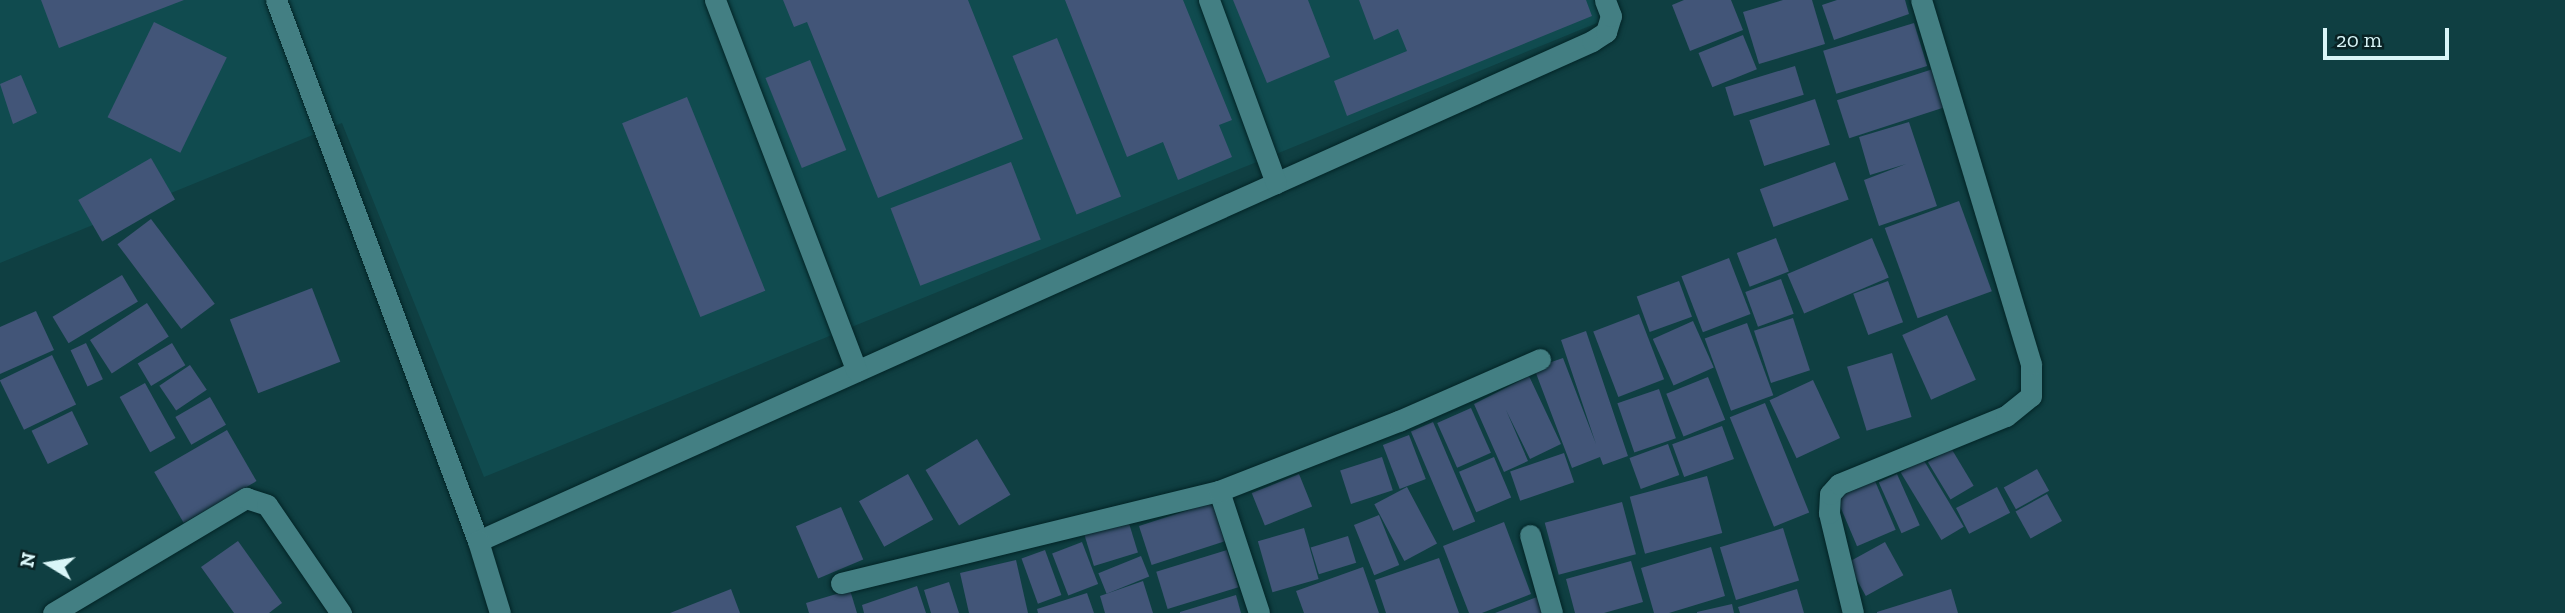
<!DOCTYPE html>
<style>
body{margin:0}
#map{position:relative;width:2565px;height:613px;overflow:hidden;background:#0f3f42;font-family:"Zilla Slab",serif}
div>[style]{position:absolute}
.built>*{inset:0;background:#104b4f}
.building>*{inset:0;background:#425578;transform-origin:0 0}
.roads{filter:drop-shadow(0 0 2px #032426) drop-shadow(0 0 2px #032426)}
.lane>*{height:21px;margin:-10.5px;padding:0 10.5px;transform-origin:10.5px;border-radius:10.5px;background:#437f83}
.street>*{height:21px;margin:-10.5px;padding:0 10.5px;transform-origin:10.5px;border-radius:10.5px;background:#437f83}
span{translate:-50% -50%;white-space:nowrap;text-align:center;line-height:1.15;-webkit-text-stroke:6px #092325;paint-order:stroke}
.north{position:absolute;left:14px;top:529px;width:70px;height:70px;-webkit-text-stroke:5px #092325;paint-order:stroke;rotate:281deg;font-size:19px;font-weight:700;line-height:28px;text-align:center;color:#d9f6f8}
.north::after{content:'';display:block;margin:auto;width:24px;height:32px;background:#d9f6f8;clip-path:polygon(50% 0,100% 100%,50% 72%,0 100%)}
.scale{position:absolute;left:2323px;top:28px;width:126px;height:32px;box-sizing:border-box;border:4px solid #d9f6f8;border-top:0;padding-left:9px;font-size:21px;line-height:24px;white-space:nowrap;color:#d9f6f8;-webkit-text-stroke:5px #092325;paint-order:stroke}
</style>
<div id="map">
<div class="built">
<div style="clip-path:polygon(0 0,1600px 0,1607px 19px,484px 477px,342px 123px,0 263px)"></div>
</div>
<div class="building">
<div style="clip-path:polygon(41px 0,184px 0,59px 48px)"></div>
<div style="clip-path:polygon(783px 0,968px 0,1023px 139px,878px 198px,807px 22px,794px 27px)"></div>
<div style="clip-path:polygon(1065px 0,1183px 0,1232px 120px,1219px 125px,1232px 157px,1178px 180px,1163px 142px,1127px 157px)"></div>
<div style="clip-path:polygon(1233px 0,1308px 0,1330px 57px,1267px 83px)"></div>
<div style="clip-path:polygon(1359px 0,1586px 0,1592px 16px,1347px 116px,1334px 81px,1407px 51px,1398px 29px,1374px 40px)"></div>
<div style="clip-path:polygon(1684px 0,1731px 0,1743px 30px,1690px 51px,1672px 5px)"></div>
<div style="clip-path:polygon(1783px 0,1812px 0,1825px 44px,1759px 64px,1743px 12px)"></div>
<div style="clip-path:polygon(1837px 0,1905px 0,1909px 14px,1834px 40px,1822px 5px)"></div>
<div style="left:154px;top:22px;width:81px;height:106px;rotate:26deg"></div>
<div style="left:1914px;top:23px;width:45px;height:95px;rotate:73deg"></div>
<div style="left:1743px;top:35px;width:37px;height:48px;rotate:68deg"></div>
<div style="left:1057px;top:38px;width:171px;height:48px;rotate:68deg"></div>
<div style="left:810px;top:60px;width:97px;height:48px;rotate:68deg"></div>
<div style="left:1795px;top:66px;width:30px;height:73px;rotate:73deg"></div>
<div style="left:1933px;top:69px;width:40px;height:101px;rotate:72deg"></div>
<div style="clip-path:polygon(21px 75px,37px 113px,13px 124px,0 84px)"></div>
<div style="left:687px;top:97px;width:209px;height:70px;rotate:68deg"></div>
<div style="left:1815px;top:99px;width:48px;height:69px;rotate:72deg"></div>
<div style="clip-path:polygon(1909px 122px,1937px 206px,1879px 226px,1864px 180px,1906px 164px,1870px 175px,1859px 137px)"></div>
<div style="left:151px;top:158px;width:48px;height:84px;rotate:60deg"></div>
<div style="left:1011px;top:162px;width:83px;height:129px;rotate:69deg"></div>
<div style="left:1835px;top:162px;width:40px;height:80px;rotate:70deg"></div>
<div style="left:1959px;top:201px;width:96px;height:79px;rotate:70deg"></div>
<div style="left:151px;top:219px;width:106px;height:42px;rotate:53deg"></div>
<div style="left:1776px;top:238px;width:36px;height:42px;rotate:69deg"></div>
<div style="left:1872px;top:238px;width:43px;height:92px;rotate:67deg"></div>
<div style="left:1729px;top:258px;width:60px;height:51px;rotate:69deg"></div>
<div style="left:122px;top:275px;width:31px;height:81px;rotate:59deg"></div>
<div style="left:1781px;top:279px;width:37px;height:38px;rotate:70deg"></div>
<div style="left:1679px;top:281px;width:38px;height:45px;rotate:70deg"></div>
<div style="left:1888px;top:281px;width:44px;height:37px;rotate:70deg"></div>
<div style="left:312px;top:288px;width:79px;height:88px;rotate:69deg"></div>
<div style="left:147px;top:303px;width:40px;height:68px;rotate:57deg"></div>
<div style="clip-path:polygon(36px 311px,54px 350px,0 374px,0 327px)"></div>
<div style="left:1639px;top:314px;width:70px;height:49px;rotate:69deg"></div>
<div style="left:1947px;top:315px;width:71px;height:49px;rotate:66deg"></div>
<div style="left:1793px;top:318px;width:55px;height:41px;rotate:72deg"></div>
<div style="left:1693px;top:321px;width:51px;height:44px;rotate:66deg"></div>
<div style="left:1747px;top:323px;width:77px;height:45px;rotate:70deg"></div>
<div style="clip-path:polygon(1586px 331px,1628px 456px,1603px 465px,1600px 457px,1572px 468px,1534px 368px,1563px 358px,1596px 444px,1561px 340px)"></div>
<div style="left:86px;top:343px;width:40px;height:17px;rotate:65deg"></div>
<div style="left:172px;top:343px;width:26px;height:40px;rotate:59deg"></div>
<div style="left:1892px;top:353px;width:67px;height:47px;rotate:73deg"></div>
<div style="left:52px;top:355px;width:55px;height:58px;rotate:64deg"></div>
<div style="left:190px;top:365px;width:30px;height:37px;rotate:56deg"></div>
<div style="clip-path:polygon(1529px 376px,1561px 444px,1530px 459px,1506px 410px,1528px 461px,1504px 472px,1474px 404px)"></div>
<div style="left:1708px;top:377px;width:46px;height:45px;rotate:68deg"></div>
<div style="left:1813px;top:380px;width:64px;height:48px;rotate:65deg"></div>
<div style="left:145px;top:383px;width:63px;height:29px;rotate:61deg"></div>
<div style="left:1659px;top:389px;width:52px;height:44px;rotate:71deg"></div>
<div style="left:210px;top:397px;width:32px;height:40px;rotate:60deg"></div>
<div style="left:1765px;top:403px;width:118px;height:38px;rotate:68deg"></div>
<div style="left:1471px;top:408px;width:49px;height:37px;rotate:66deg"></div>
<div style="left:72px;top:411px;width:37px;height:45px;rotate:64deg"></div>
<div style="left:1433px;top:422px;width:108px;height:24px;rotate:67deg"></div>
<div style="left:1722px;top:426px;width:35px;height:53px;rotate:70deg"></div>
<div style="left:227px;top:430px;width:59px;height:84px;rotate:60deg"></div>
<div style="left:1409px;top:435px;width:47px;height:28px;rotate:69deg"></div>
<div style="left:977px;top:439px;width:65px;height:60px;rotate:59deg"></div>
<div style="left:1668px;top:444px;width:33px;height:41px;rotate:70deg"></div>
<div style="left:1951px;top:448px;width:44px;height:27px;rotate:59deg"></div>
<div style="left:1564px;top:453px;width:31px;height:57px;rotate:71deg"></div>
<div style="left:1382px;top:457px;width:35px;height:44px;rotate:72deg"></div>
<div style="left:1494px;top:457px;width:44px;height:38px;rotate:67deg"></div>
<div style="left:1923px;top:459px;width:79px;height:26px;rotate:59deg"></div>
<div style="left:2037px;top:469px;width:25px;height:38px;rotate:61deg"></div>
<div style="left:908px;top:474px;width:52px;height:56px;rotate:61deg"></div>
<div style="left:1299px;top:474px;width:35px;height:51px;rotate:68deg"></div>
<div style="left:1897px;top:474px;width:56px;height:20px;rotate:66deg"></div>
<div style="left:1707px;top:476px;width:59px;height:80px;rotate:75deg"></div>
<div style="left:1875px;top:481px;width:53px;height:42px;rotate:67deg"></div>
<div style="left:1407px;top:487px;width:64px;height:37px;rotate:62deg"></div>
<div style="left:1997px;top:487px;width:29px;height:46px;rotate:63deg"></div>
<div style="left:2047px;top:494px;width:31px;height:36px;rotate:61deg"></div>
<div style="left:1216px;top:501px;width:41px;height:81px;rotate:72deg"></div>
<div style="left:1622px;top:502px;width:54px;height:80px;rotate:75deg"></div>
<div style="left:841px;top:507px;width:57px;height:49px;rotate:67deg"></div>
<div style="left:1379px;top:515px;width:54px;height:27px;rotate:68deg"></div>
<div style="left:1128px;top:520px;width:34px;height:46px;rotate:73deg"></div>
<div style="clip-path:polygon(1504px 522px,1531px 594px,1482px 613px,1469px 613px,1443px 546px)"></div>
<div style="left:1304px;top:528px;width:53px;height:48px;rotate:74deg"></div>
<div style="left:1783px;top:528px;width:55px;height:66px;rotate:73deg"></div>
<div style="left:1348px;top:536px;width:28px;height:39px;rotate:73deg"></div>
<div style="clip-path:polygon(238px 541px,282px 603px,269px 613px,234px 613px,201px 567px)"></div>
<div style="left:1082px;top:542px;width:45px;height:32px;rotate:69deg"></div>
<div style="left:1885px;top:542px;width:38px;height:43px;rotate:61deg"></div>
<div style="clip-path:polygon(1711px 547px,1725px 596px,1669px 613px,1654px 613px,1641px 568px)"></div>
<div style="left:1045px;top:550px;width:48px;height:25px;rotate:70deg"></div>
<div style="left:1227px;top:550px;width:39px;height:74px;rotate:73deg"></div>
<div style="left:1141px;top:556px;width:22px;height:46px;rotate:68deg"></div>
<div style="clip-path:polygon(1439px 558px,1459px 613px,1386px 613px,1375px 580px)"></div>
<div style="clip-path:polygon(1016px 560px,1028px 613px,969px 613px,960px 573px)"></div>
<div style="clip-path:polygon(1631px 561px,1643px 602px,1604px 613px,1575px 613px,1566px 579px)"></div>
<div style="clip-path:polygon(1363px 567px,1379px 613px,1304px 613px,1296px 591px)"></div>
<div style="clip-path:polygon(1143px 581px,1153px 613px,1105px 613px,1100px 596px)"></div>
<div style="clip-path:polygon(949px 582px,959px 613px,931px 613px,924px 590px)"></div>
<div style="clip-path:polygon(917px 586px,926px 613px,864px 613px,862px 605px)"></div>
<div style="clip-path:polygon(731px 589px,740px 613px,670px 613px)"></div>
<div style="clip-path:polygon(1797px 589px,1804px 613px,1740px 613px,1738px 607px)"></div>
<div style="clip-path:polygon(1951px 589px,1958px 613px,1877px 613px,1877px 612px)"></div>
<div style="clip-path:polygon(850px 590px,857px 613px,809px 613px,806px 603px)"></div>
<div style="clip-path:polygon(1087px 593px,1094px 613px,1038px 613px,1037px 609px)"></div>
<div style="clip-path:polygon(1236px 595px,1241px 613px,1180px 613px,1180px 612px)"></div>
<div style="clip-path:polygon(1542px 595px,1548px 613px,1495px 613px)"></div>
<div style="clip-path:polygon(1732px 604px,1734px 613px,1697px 613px,1697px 612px)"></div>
</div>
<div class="roads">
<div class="lane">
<div style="left:276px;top:0;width:577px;rotate:69.53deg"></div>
<div style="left:478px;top:541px;width:1221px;rotate:-24.17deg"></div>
<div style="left:1592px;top:41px;width:17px;rotate:-33deg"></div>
<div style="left:1606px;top:32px;width:17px;rotate:-73deg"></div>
<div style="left:1611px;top:16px;width:17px;rotate:-111deg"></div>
<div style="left:715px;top:0;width:397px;rotate:69.1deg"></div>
<div style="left:1209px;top:0;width:195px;rotate:69.9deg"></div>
</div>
<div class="street">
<div style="left:1219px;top:491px;width:128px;rotate:71.8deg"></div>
<div style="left:1530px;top:535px;width:81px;rotate:74.2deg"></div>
<div style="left:478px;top:541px;width:75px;rotate:73deg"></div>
<div style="left:841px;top:583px;width:389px;rotate:-13.7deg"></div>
<div style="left:1219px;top:491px;width:193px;rotate:-21.3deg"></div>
<div style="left:1399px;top:421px;width:154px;rotate:-23.7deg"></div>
<div style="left:53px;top:613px;width:225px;rotate:-30.8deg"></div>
<div style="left:246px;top:498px;width:22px;rotate:18deg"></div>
<div style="left:267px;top:505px;width:131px;rotate:55.6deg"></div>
<div style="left:1853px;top:613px;width:103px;rotate:-103.5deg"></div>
<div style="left:1829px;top:513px;width:19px;rotate:-87deg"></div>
<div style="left:1830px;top:494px;width:13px;rotate:-48deg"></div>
<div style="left:1839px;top:484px;width:180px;rotate:-22.2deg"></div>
<div style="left:2006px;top:416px;width:32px;rotate:-39deg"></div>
<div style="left:2031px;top:396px;width:32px;rotate:-90deg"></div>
<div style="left:2031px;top:364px;width:380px;rotate:-106.8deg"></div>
</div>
</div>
<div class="north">N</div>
<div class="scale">20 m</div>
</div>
